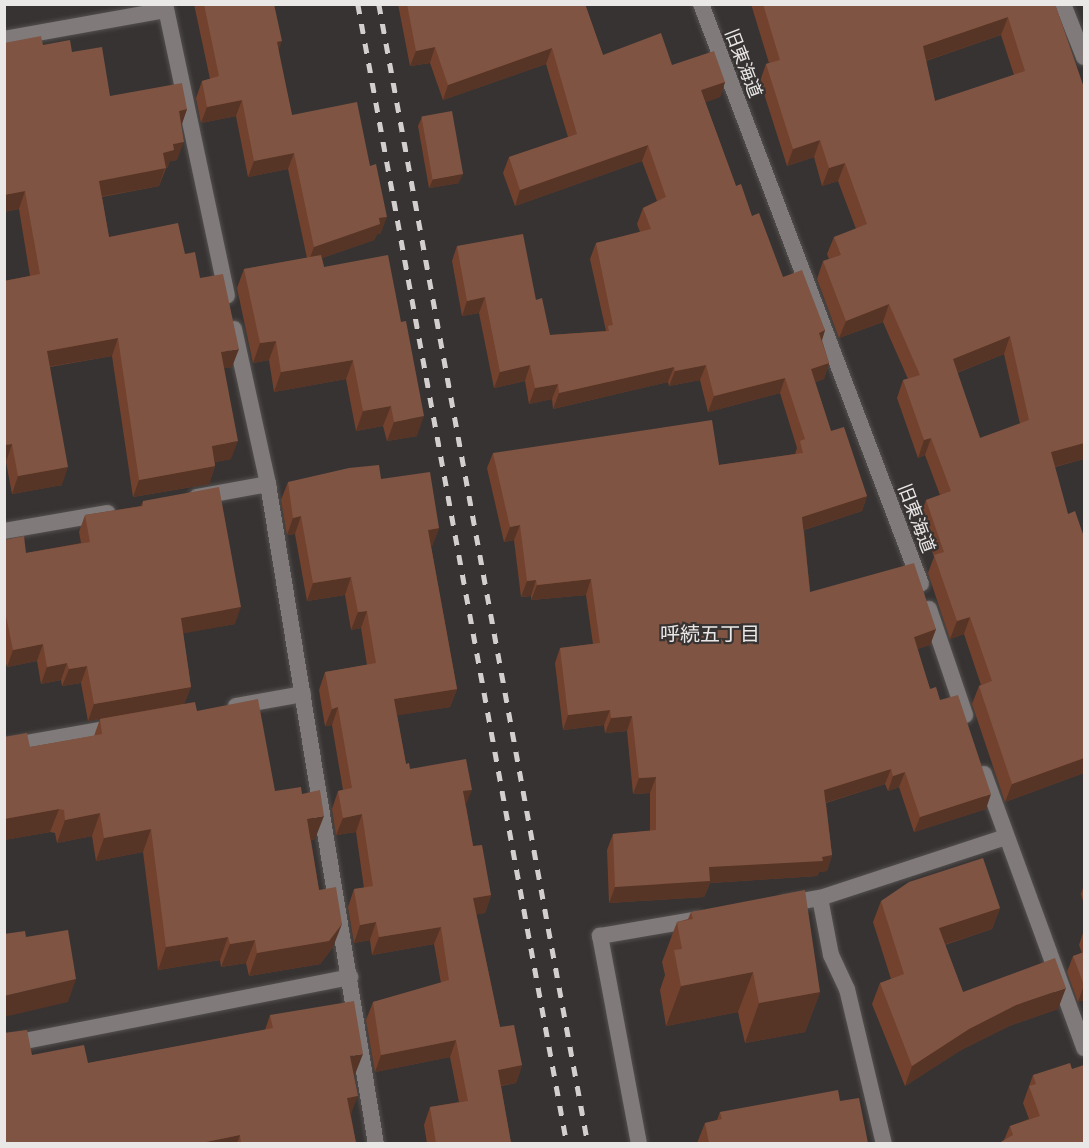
<!DOCTYPE html>
<meta charset="utf-8">
<style>
body{margin:0}
#map{position:relative;width:1089px;height:1148px;overflow:hidden;background:#373332;font-family:"Noto Sans","Noto Sans JP",sans-serif}
div>[style]{position:absolute}
.roads{filter:drop-shadow(0 0 2px #53504f) drop-shadow(0 0 2px #53504f)}
.minor>*{height:16px;margin:-8px;padding:0 8px;transform-origin:8px;border-radius:8px;background:#807b7a}
.rail>*{height:4.5px;margin-top:-2.25px;transform-origin:0;background:repeating-linear-gradient(90deg,#d2cfce 0 10px,transparent 0 20px)}
.wall>*{inset:0;background:#73422e}
.shaded-wall>*{inset:0;background:#563527}
.building>*{inset:0;background:#805442;transform-origin:0 0}
span{translate:-50% -50%;white-space:nowrap;text-align:center;line-height:1.15;-webkit-text-stroke:4.5px #373332;paint-order:stroke}
.street-label{font-size:18px;color:#eae8e7}
.neighbourhood-label{font-size:20px;color:#eae8e7}
.frame{position:absolute;inset:0;border:6px solid #eae8e7;pointer-events:none}
</style>
<div id="map">
<div class="roads">
<div class="minor">
<div style="left:165px;top:4px;width:298px;rotate:78deg"></div>
<div style="left:701px;top:4px;width:620px;rotate:69.23deg"></div>
<div style="left:1063px;top:4px;width:57px;rotate:68.4deg"></div>
<div style="left:4px;top:39px;width:164px;rotate:-10.2deg"></div>
<div style="left:234px;top:329px;width:159px;rotate:77.6deg"></div>
<div style="left:268px;top:484px;width:669px;rotate:80.71deg"></div>
<div style="left:197px;top:497px;width:72px;rotate:-10.4deg"></div>
<div style="left:4px;top:531px;width:105px;rotate:-9.9deg"></div>
<div style="left:929px;top:609px;width:112px;rotate:71.2deg"></div>
<div style="left:236px;top:706px;width:68px;rotate:-10.2deg"></div>
<div style="left:4px;top:747px;width:114px;rotate:-10.1deg"></div>
<div style="left:984px;top:774px;width:292px;rotate:69.9deg"></div>
<div style="left:820px;top:898px;width:196px;rotate:-18.2deg"></div>
<div style="left:785px;top:904px;width:36px;rotate:-10deg"></div>
<div style="left:820px;top:898px;width:58px;rotate:79.1deg"></div>
<div style="left:831px;top:955px;width:38px;rotate:65deg"></div>
<div style="left:847px;top:989px;width:159px;rotate:76.6deg"></div>
<div style="left:4px;top:1045px;width:353px;rotate:-11.1deg"></div>
<div style="left:639px;top:1144px;width:212px;rotate:-100.6deg"></div>
<div style="left:600px;top:936px;width:99px;rotate:-9.8deg"></div>
</div>
</div>
<div class="rail">
<div style="left:358px;top:4px;width:1159px;rotate:79.61deg"></div>
<div style="left:379px;top:4px;width:1159px;rotate:79.61deg"></div>
</div>
<div class="wall">
<div style="clip-path:polygon(194px 4px,274px 4px,278px 51px,292px 115px,381px 233px,377px 234px,374px 240px,322px 258px,324px 267px,417px 436px,387px 441px,383px 426px,356px 431px,346px 379px,274px 392px,269px 360px,253px 363px,237px 288px,244px 269px,307px 258px,288px 169px,248px 177px,236px 116px,201px 123px,196px 98px,202px 81px,210px 79px)"></div>
<div style="clip-path:polygon(398px 4px,585px 4px,603px 55px,672px 65px,725px 82px,720px 97px,705px 102px,736px 186px,783px 277px,825px 330px,822px 340px,829px 363px,824px 379px,815px 382px,831px 431px,867px 496px,862px 511px,804px 530px,810px 592px,936px 629px,930px 645px,917px 649px,930px 689px,940px 700px,986px 809px,914px 832px,899px 787px,888px 791px,885px 784px,826px 803px,832px 855px,827px 871px,819px 872px,817px 876px,710px 883px,704px 897px,609px 903px,607px 850px,613px 834px,650px 831px,650px 793px,633px 794px,627px 731px,605px 733px,604px 725px,563px 730px,555px 663px,560px 648px,593px 644px,586px 595px,531px 600px,531px 596px,521px 597px,514px 540px,504px 542px,487px 468px,493px 453px,719px 465px,795px 454px,797px 448px,780px 393px,708px 412px,700px 380px,669px 386px,668px 382px,553px 409px,552px 399px,529px 404px,525px 381px,494px 388px,479px 313px,462px 316px,452px 261px,457px 246px,536px 300px,550px 335px,606px 331px,590px 259px,596px 243px,640px 232px,637px 224px,643px 208px,657px 201px,642px 161px,515px 206px,503px 173px,509px 157px,568px 137px,546px 64px,443px 100px,430px 63px,410px 66px)"></div>
<div style="clip-path:polygon(evenodd,751px 4px,1055px 4px,1084px 88px,1084px 459px,1055px 467px,1084px 773px,1005px 802px,972px 704px,979px 686px,981px 685px,964px 634px,950px 639px,928px 573px,934px 557px,920px 517px,926px 500px,940px 495px,925px 455px,918px 458px,897px 398px,903px 380px,908px 379px,883px 322px,839px 338px,817px 279px,823px 261px,829px 259px,827px 254px,834px 237px,856px 229px,838px 181px,822px 186px,814px 157px,787px 166px,760px 81px,766px 64px,769px 63px,751px 4px,1001px 35px,1014px 75px,935px 101px,926px 61px,1001px 35px,751px 4px,1004px 354px,1020px 424px,980px 438px,957px 373px,1004px 354px)"></div>
<div style="clip-path:polygon(4px 43px,43px 45px,72px 52px,110px 96px,187px 109px,181px 125px,177px 160px,170px 161px,167px 168px,166px 168px,159px 186px,102px 197px,109px 237px,185px 254px,200px 278px,232px 367px,224px 368px,231px 459px,215px 462px,215px 466px,209px 484px,133px 497px,112px 356px,50px 367px,62px 485px,12px 494px,6px 462px,4px 462px,4px 281px,30px 276px,19px 209px,4px 212px)"></div>
<div style="clip-path:polygon(422px 117px,459px 183px,429px 188px,418px 126px)"></div>
<div style="clip-path:polygon(381px 479px,439px 528px,432px 546px,431px 546px,457px 689px,450px 707px,397px 715px,406px 764px,410px 769px,466px 806px,473px 846px,491px 895px,485px 913px,476px 914px,500px 1027px,522px 1065px,516px 1083px,501px 1086px,511px 1143px,427px 1143px,424px 1125px,430px 1107px,459px 1102px,450px 1057px,375px 1072px,366px 1020px,373px 1002px,441px 983px,434px 944px,372px 955px,370px 940px,354px 943px,348px 907px,354px 889px,364px 888px,356px 832px,336px 835px,332px 809px,338px 791px,343px 790px,332px 725px,325px 726px,319px 690px,325px 672px,367px 665px,361px 628px,351px 630px,345px 595px,307px 601px,295px 534px,287px 535px,281px 500px,288px 482px)"></div>
<div style="clip-path:polygon(143px 501px,235px 624px,183px 633px,191px 687px,184px 704px,197px 711px,275px 791px,302px 794px,315px 839px,311px 840px,319px 890px,333px 947px,320px 964px,249px 976px,246px 963px,221px 967px,220px 960px,158px 970px,143px 852px,96px 861px,92px 836px,57px 843px,55px 833px,50px 832px,4px 840px,4px 737px,30px 747px,94px 736px,100px 719px,88px 721px,81px 683px,62px 686px,61px 680px,41px 684px,37px 661px,7px 667px,4px 656px,4px 540px,26px 553px,81px 543px,79px 532px,85px 515px,141px 506px)"></div>
<div style="clip-path:polygon(1084px 885px,1084px 904px,1081px 894px)"></div>
<div style="clip-path:polygon(881px 901px,1000px 908px,992px 929px,945px 945px,963px 992px,1058px 1009px,1009px 1026px,961px 1050px,905px 1086px,872px 1004px,880px 983px,891px 979px,873px 922px)"></div>
<div style="clip-path:polygon(691px 912px,820px 992px,805px 1032px,745px 1043px,738px 1012px,666px 1026px,660px 990px,665px 975px,662px 962px,677px 922px,688px 919px)"></div>
<div style="clip-path:polygon(1084px 930px,1084px 1000px,1078px 1002px,1067px 972px,1073px 956px,1082px 953px,1079px 945px)"></div>
<div style="clip-path:polygon(270px 1015px,354px 1077px,351px 1116px,356px 1143px,4px 1143px,32px 1055px,88px 1063px,265px 1030px)"></div>
<div style="clip-path:polygon(1072px 1069px,1084px 1143px,1004px 1140px,1010px 1126px,1029px 1119px,1023px 1103px,1033px 1075px)"></div>
<div style="clip-path:polygon(840px 1101px,868px 1143px,697px 1143px,705px 1123px,717px 1120px,720px 1112px)"></div>
</div>
<div class="shaded-wall">
<div style="clip-path:polygon(1008px 17px,1001px 35px,916px 64px,923px 46px)"></div>
<div style="clip-path:polygon(282px 41px,276px 57px,277px 42px)"></div>
<div style="clip-path:polygon(435px 47px,430px 63px,410px 66px,416px 51px)"></div>
<div style="clip-path:polygon(552px 48px,546px 64px,443px 100px,448px 85px)"></div>
<div style="clip-path:polygon(725px 82px,720px 97px,695px 106px,701px 90px)"></div>
<div style="clip-path:polygon(242px 100px,236px 116px,201px 123px,207px 107px)"></div>
<div style="clip-path:polygon(187px 109px,181px 127px,179px 111px)"></div>
<div style="clip-path:polygon(820px 140px,814px 157px,787px 166px,793px 149px)"></div>
<div style="clip-path:polygon(184px 142px,177px 160px,170px 161px,167px 168px,165px 168px,159px 186px,93px 198px,99px 181px,163px 153px,173px 144px)"></div>
<div style="clip-path:polygon(648px 145px,642px 161px,515px 206px,520px 190px)"></div>
<div style="clip-path:polygon(294px 153px,288px 169px,248px 177px,254px 161px)"></div>
<div style="clip-path:polygon(845px 163px,838px 181px,822px 186px,829px 168px)"></div>
<div style="clip-path:polygon(463px 174px,459px 183px,429px 188px,433px 179px)"></div>
<div style="clip-path:polygon(25px 191px,19px 209px,4px 212px,4px 195px)"></div>
<div style="clip-path:polygon(387px 217px,381px 233px,377px 234px,374px 240px,308px 263px,314px 247px,379px 218px)"></div>
<div style="clip-path:polygon(485px 297px,479px 313px,462px 316px,467px 301px)"></div>
<div style="clip-path:polygon(889px 304px,883px 322px,839px 338px,846px 321px)"></div>
<div style="clip-path:polygon(825px 330px,820px 346px,819px 333px)"></div>
<div style="clip-path:polygon(1010px 336px,1004px 354px,946px 377px,953px 359px)"></div>
<div style="clip-path:polygon(118px 338px,112px 356px,40px 368px,47px 351px)"></div>
<div style="clip-path:polygon(276px 341px,269px 360px,253px 363px,260px 343px)"></div>
<div style="clip-path:polygon(239px 349px,232px 367px,215px 370px,221px 352px)"></div>
<div style="clip-path:polygon(353px 360px,346px 379px,274px 392px,281px 372px)"></div>
<div style="clip-path:polygon(829px 363px,824px 379px,806px 385px,811px 369px)"></div>
<div style="clip-path:polygon(530px 365px,525px 381px,494px 388px,500px 372px)"></div>
<div style="clip-path:polygon(706px 365px,700px 380px,669px 386px,675px 371px)"></div>
<div style="clip-path:polygon(674px 367px,668px 382px,553px 409px,559px 393px)"></div>
<div style="clip-path:polygon(785px 378px,780px 393px,708px 412px,714px 396px)"></div>
<div style="clip-path:polygon(558px 384px,552px 399px,529px 404px,535px 388px)"></div>
<div style="clip-path:polygon(391px 406px,383px 426px,356px 431px,363px 411px)"></div>
<div style="clip-path:polygon(424px 416px,417px 436px,387px 441px,394px 422px)"></div>
<div style="clip-path:polygon(931px 438px,925px 455px,918px 458px,924px 440px)"></div>
<div style="clip-path:polygon(238px 441px,231px 459px,205px 464px,212px 446px)"></div>
<div style="clip-path:polygon(1084px 443px,1084px 459px,1045px 469px,1051px 452px)"></div>
<div style="clip-path:polygon(12px 444px,6px 462px,4px 462px,4px 445px)"></div>
<div style="clip-path:polygon(215px 466px,209px 484px,133px 497px,139px 480px)"></div>
<div style="clip-path:polygon(68px 467px,62px 485px,12px 494px,18px 476px)"></div>
<div style="clip-path:polygon(867px 496px,862px 511px,797px 532px,802px 517px)"></div>
<div style="clip-path:polygon(301px 516px,295px 534px,287px 535px,293px 518px)"></div>
<div style="clip-path:polygon(520px 525px,514px 540px,504px 542px,510px 527px)"></div>
<div style="clip-path:polygon(439px 528px,432px 546px,421px 548px,428px 530px)"></div>
<div style="clip-path:polygon(351px 577px,345px 595px,307px 601px,313px 583px)"></div>
<div style="clip-path:polygon(591px 579px,586px 595px,531px 600px,537px 585px)"></div>
<div style="clip-path:polygon(536px 580px,531px 596px,521px 597px,527px 581px)"></div>
<div style="clip-path:polygon(241px 607px,235px 624px,175px 635px,181px 618px)"></div>
<div style="clip-path:polygon(367px 611px,361px 628px,351px 630px,358px 612px)"></div>
<div style="clip-path:polygon(970px 617px,964px 634px,950px 639px,957px 621px)"></div>
<div style="clip-path:polygon(936px 629px,930px 645px,908px 652px,914px 637px)"></div>
<div style="clip-path:polygon(43px 644px,37px 661px,7px 667px,13px 650px)"></div>
<div style="clip-path:polygon(67px 663px,61px 680px,41px 684px,47px 667px)"></div>
<div style="clip-path:polygon(87px 666px,81px 683px,62px 686px,69px 669px)"></div>
<div style="clip-path:polygon(191px 687px,184px 704px,88px 721px,94px 704px)"></div>
<div style="clip-path:polygon(457px 689px,450px 707px,388px 717px,394px 699px)"></div>
<div style="clip-path:polygon(338px 707px,332px 725px,325px 726px,332px 709px)"></div>
<div style="clip-path:polygon(610px 710px,604px 725px,563px 730px,568px 715px)"></div>
<div style="clip-path:polygon(632px 716px,627px 731px,605px 733px,611px 718px)"></div>
<div style="clip-path:polygon(1084px 758px,1084px 773px,1005px 802px,1012px 784px)"></div>
<div style="clip-path:polygon(891px 769px,885px 784px,818px 805px,824px 790px)"></div>
<div style="clip-path:polygon(905px 772px,899px 787px,888px 791px,893px 776px)"></div>
<div style="clip-path:polygon(656px 777px,650px 793px,633px 794px,639px 778px)"></div>
<div style="clip-path:polygon(472px 790px,465px 807px,463px 791px)"></div>
<div style="clip-path:polygon(991px 794px,986px 809px,914px 832px,920px 817px)"></div>
<div style="clip-path:polygon(59px 809px,50px 832px,4px 840px,4px 819px)"></div>
<div style="clip-path:polygon(100px 813px,92px 836px,57px 843px,65px 820px)"></div>
<div style="clip-path:polygon(362px 814px,356px 832px,336px 835px,343px 818px)"></div>
<div style="clip-path:polygon(324px 816px,315px 839px,299px 842px,307px 819px)"></div>
<div style="clip-path:polygon(151px 829px,143px 852px,96px 861px,104px 838px)"></div>
<div style="clip-path:polygon(832px 855px,827px 871px,819px 872px,817px 876px,710px 883px,704px 897px,609px 903px,615px 887px,709px 867px)"></div>
<div style="clip-path:polygon(491px 895px,485px 913px,467px 916px,473px 898px)"></div>
<div style="clip-path:polygon(1000px 908px,992px 929px,931px 949px,939px 928px)"></div>
<div style="clip-path:polygon(376px 922px,370px 940px,354px 943px,360px 925px)"></div>
<div style="clip-path:polygon(342px 924px,333px 947px,320px 964px,249px 976px,257px 953px)"></div>
<div style="clip-path:polygon(441px 927px,434px 944px,372px 955px,379px 937px)"></div>
<div style="clip-path:polygon(228px 937px,220px 960px,158px 970px,166px 947px)"></div>
<div style="clip-path:polygon(255px 940px,246px 963px,221px 967px,230px 944px)"></div>
<div style="clip-path:polygon(753px 972px,738px 1012px,666px 1026px,681px 986px)"></div>
<div style="clip-path:polygon(76px 979px,68px 1002px,4px 1017px,4px 996px)"></div>
<div style="clip-path:polygon(1084px 985px,1084px 1000px,1078px 1002px)"></div>
<div style="clip-path:polygon(1066px 988px,1058px 1009px,1009px 1026px,961px 1050px,905px 1086px,912px 1066px,969px 1029px,1016px 1005px)"></div>
<div style="clip-path:polygon(820px 992px,805px 1032px,745px 1043px,759px 1003px)"></div>
<div style="clip-path:polygon(456px 1040px,450px 1057px,375px 1072px,381px 1055px)"></div>
<div style="clip-path:polygon(363px 1054px,354px 1077px,350px 1056px)"></div>
<div style="clip-path:polygon(522px 1065px,516px 1083px,491px 1087px,498px 1070px)"></div>
<div style="clip-path:polygon(358px 1096px,349px 1119px,347px 1098px)"></div>
<div style="clip-path:polygon(240px 1135px,237px 1143px,201px 1143px)"></div>
</div>
<div class="building">
<div style="clip-path:polygon(204px 4px,274px 4px,282px 41px,277px 42px,292px 115px,357px 102px,370px 166px,376px 164px,387px 217px,379px 218px,380px 224px,314px 247px,294px 153px,254px 161px,242px 100px,207px 107px,202px 81px,219px 76px)"></div>
<div style="clip-path:polygon(407px 4px,585px 4px,603px 55px,661px 33px,672px 65px,714px 51px,725px 82px,701px 90px,736px 186px,741px 184px,752px 216px,759px 213px,783px 277px,802px 270px,825px 330px,819px 333px,829px 363px,811px 369px,831px 431px,844px 427px,867px 496px,802px 517px,810px 592px,914px 563px,936px 629px,914px 637px,930px 689px,936px 687px,940px 700px,958px 695px,991px 794px,920px 817px,905px 772px,893px 776px,891px 769px,824px 790px,832px 855px,822px 857px,823px 861px,709px 867px,710px 881px,615px 887px,613px 834px,656px 830px,656px 777px,639px 778px,632px 716px,611px 718px,610px 710px,568px 715px,560px 648px,600px 643px,591px 579px,537px 585px,536px 580px,527px 581px,520px 525px,510px 527px,493px 453px,712px 420px,719px 465px,803px 453px,800px 441px,805px 439px,785px 378px,714px 396px,706px 365px,675px 371px,674px 367px,559px 393px,558px 384px,535px 388px,530px 365px,500px 372px,485px 297px,467px 301px,457px 246px,523px 234px,536px 300px,542px 298px,550px 335px,609px 331px,608px 326px,613px 325px,596px 243px,651px 229px,643px 208px,666px 197px,648px 145px,520px 190px,509px 157px,577px 134px,552px 48px,448px 85px,435px 47px,416px 51px)"></div>
<div style="clip-path:polygon(evenodd,763px 4px,1055px 4px,1084px 88px,1084px 443px,1051px 452px,1068px 514px,1075px 511px,1084px 537px,1084px 758px,1012px 784px,979px 686px,992px 681px,970px 617px,957px 621px,934px 555px,944px 552px,926px 500px,951px 491px,931px 438px,924px 440px,903px 380px,920px 375px,889px 304px,846px 321px,823px 261px,841px 255px,834px 237px,867px 224px,845px 163px,829px 168px,820px 140px,793px 149px,766px 64px,780px 60px,763px 4px,1008px 17px,1025px 71px,935px 101px,923px 46px,1008px 17px,763px 4px,1010px 336px,1029px 420px,980px 438px,953px 359px,1010px 336px)"></div>
<div style="clip-path:polygon(41px 36px,43px 45px,70px 40px,72px 52px,102px 47px,110px 96px,182px 83px,187px 109px,179px 111px,184px 142px,173px 144px,174px 150px,163px 153px,166px 168px,99px 181px,109px 237px,178px 223px,185px 254px,195px 252px,200px 278px,223px 274px,239px 349px,221px 352px,238px 441px,212px 446px,215px 466px,139px 480px,118px 338px,47px 351px,68px 467px,18px 476px,12px 444px,4px 445px,4px 281px,40px 274px,25px 191px,4px 195px,4px 43px)"></div>
<div style="left:452px;top:111px;width:64px;height:31px;rotate:80deg"></div>
<div style="clip-path:polygon(321px 255px,324px 267px,388px 255px,401px 322px,406px 321px,424px 416px,394px 422px,391px 406px,363px 411px,353px 360px,281px 372px,276px 341px,260px 343px,244px 269px)"></div>
<div style="clip-path:polygon(379px 465px,381px 479px,430px 472px,439px 528px,428px 530px,457px 689px,394px 699px,406px 764px,409px 763px,410px 769px,466px 759px,472px 790px,463px 791px,473px 846px,482px 845px,491px 895px,473px 898px,500px 1027px,514px 1025px,522px 1065px,498px 1070px,511px 1143px,436px 1143px,430px 1107px,468px 1101px,456px 1040px,381px 1055px,373px 1002px,449px 980px,441px 927px,379px 937px,376px 922px,360px 925px,354px 889px,373px 886px,362px 814px,343px 818px,338px 791px,352px 788px,338px 707px,332px 709px,325px 672px,376px 663px,367px 611px,358px 612px,351px 577px,313px 583px,301px 516px,293px 518px,288px 482px,349px 468px)"></div>
<div style="clip-path:polygon(219px 487px,241px 607px,181px 618px,191px 687px,94px 704px,87px 666px,69px 669px,67px 663px,47px 667px,43px 644px,13px 650px,6px 616px,4px 617px,4px 540px,24px 536px,26px 553px,90px 542px,85px 515px,143px 506px,143px 501px)"></div>
<div style="clip-path:polygon(258px 699px,275px 791px,301px 787px,302px 794px,320px 790px,324px 816px,307px 819px,319px 890px,336px 887px,342px 924px,329px 941px,257px 953px,255px 940px,230px 944px,228px 937px,166px 947px,151px 829px,104px 838px,100px 813px,65px 820px,64px 810px,59px 809px,4px 819px,4px 737px,27px 733px,30px 747px,102px 734px,100px 719px,195px 702px,197px 711px)"></div>
<div style="clip-path:polygon(983px 858px,1000px 908px,939px 928px,963px 992px,1055px 958px,1066px 988px,1016px 1005px,969px 1029px,912px 1066px,880px 983px,904px 974px,881px 901px,909px 882px)"></div>
<div style="clip-path:polygon(805px 890px,820px 992px,759px 1003px,753px 972px,681px 986px,674px 950px,682px 949px,677px 922px,693px 919px,691px 912px)"></div>
<div style="clip-path:polygon(68px 930px,76px 979px,4px 996px,4px 934px,25px 931px,26px 937px)"></div>
<div style="clip-path:polygon(1084px 952px,1084px 985px,1073px 956px)"></div>
<div style="clip-path:polygon(354px 1001px,363px 1054px,350px 1056px,358px 1096px,347px 1098px,356px 1143px,241px 1143px,240px 1135px,201px 1143px,4px 1143px,4px 1033px,27px 1030px,32px 1055px,84px 1045px,88px 1063px,273px 1028px,270px 1015px)"></div>
<div style="clip-path:polygon(1070px 1063px,1072px 1069px,1084px 1065px,1084px 1143px,999px 1143px,1013px 1135px,1010px 1126px,1040px 1116px,1029px 1086px,1036px 1084px,1033px 1075px)"></div>
<div style="clip-path:polygon(838px 1090px,840px 1101px,859px 1098px,868px 1143px,709px 1143px,705px 1123px,722px 1119px,720px 1112px)"></div>
</div>
<div class="street-label">
<span style="left:744px;top:63px;rotate:69deg">旧東海道</span>
<span style="left:917px;top:518px;rotate:69deg">旧東海道</span>
</div>
<div class="neighbourhood-label">
<span style="left:710px;top:633px">呼続五丁目</span>
</div>
<div class="frame"></div>
</div>
